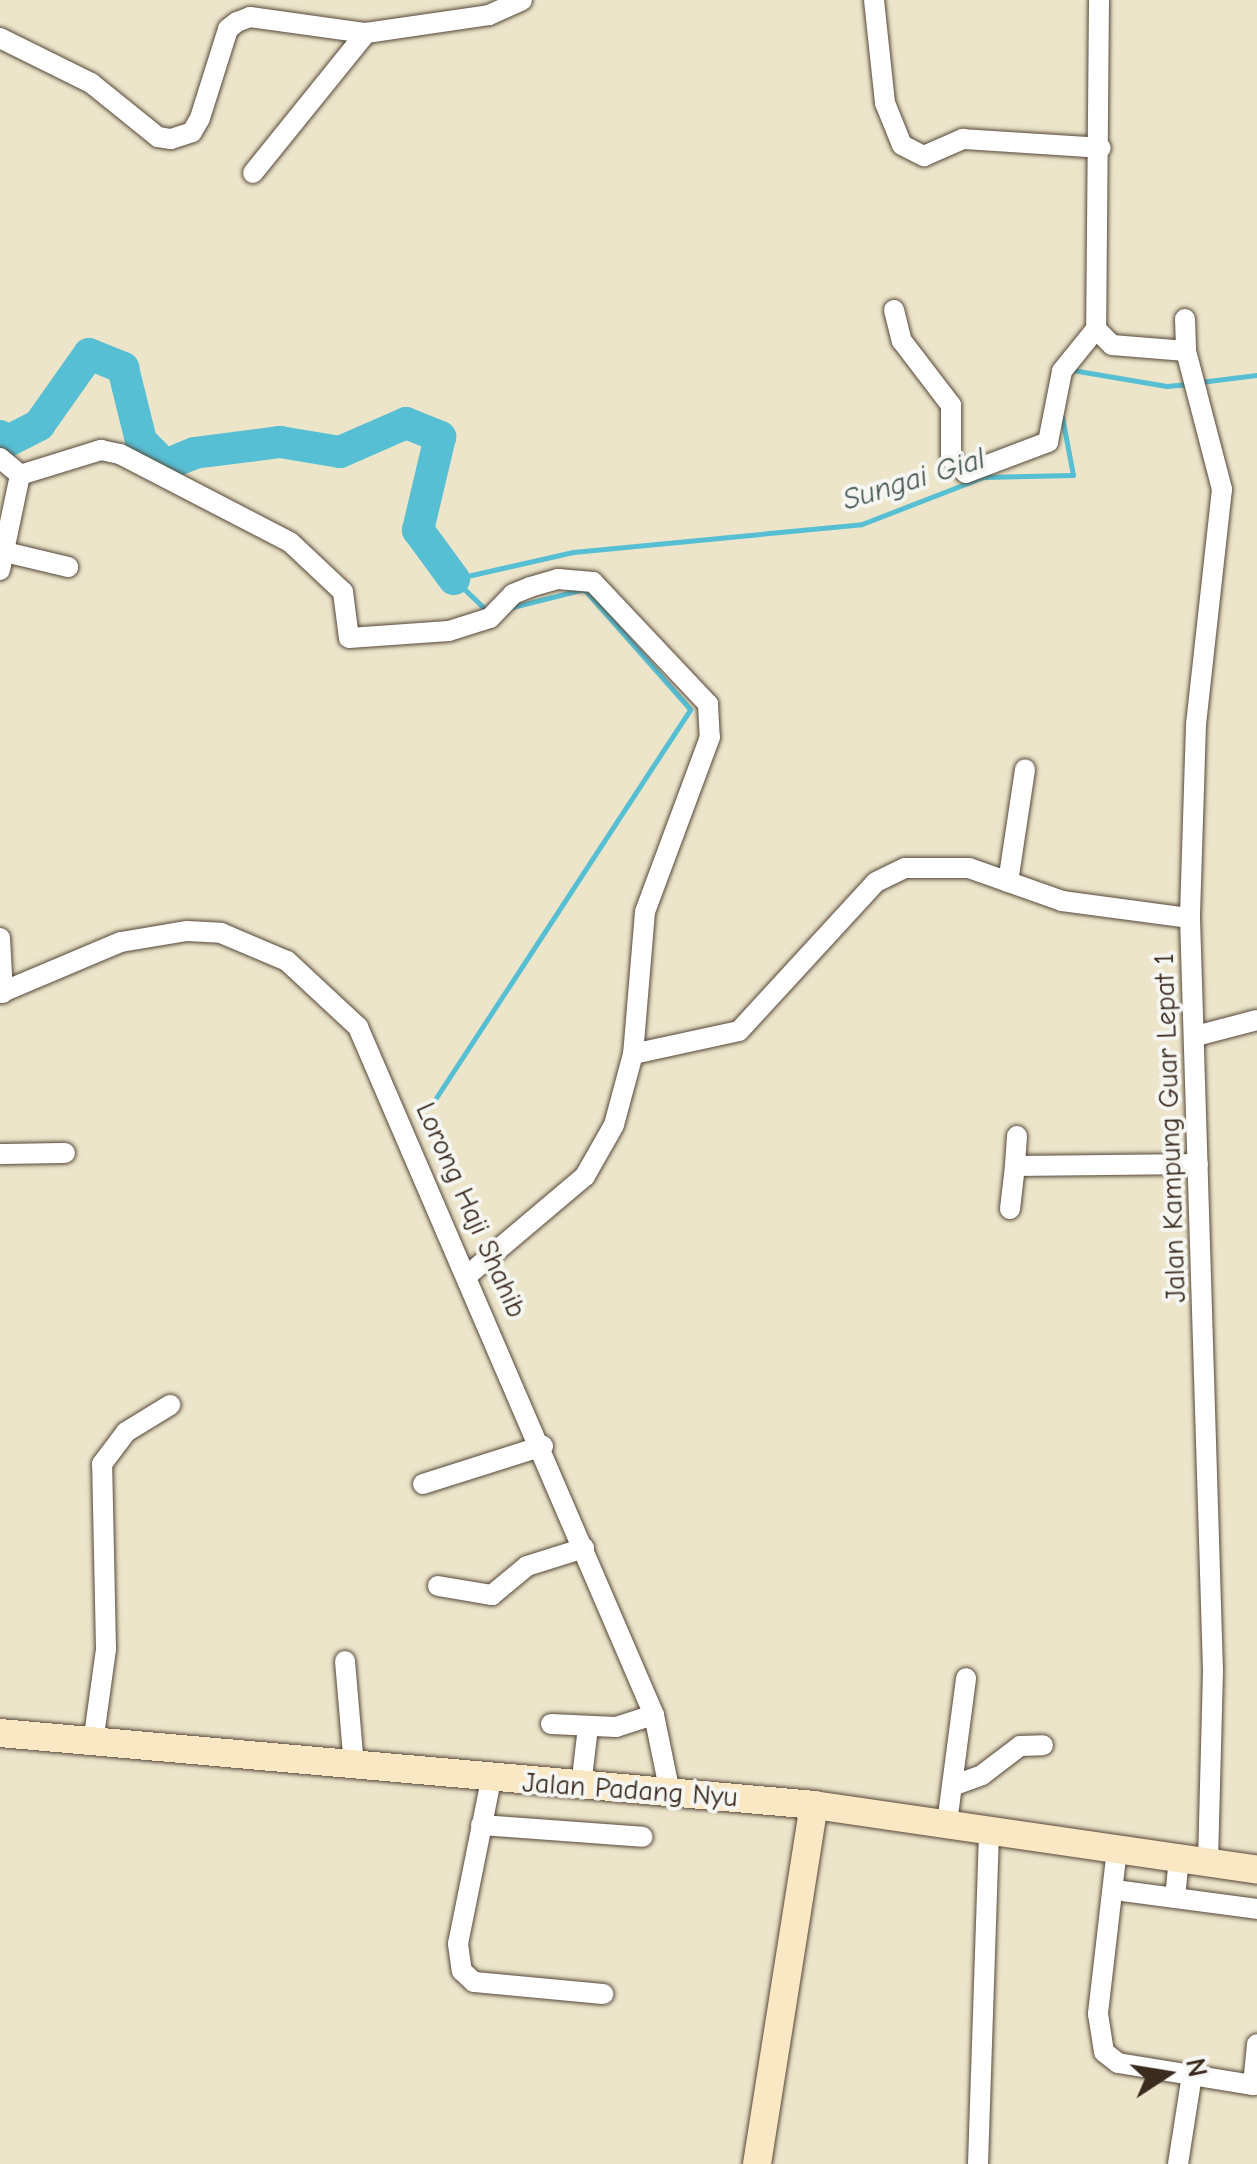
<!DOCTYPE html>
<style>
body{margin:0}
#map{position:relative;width:1257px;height:2164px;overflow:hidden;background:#ece5ca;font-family:"Comic Neue",sans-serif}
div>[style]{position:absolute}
.stream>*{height:5px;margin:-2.5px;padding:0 2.5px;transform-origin:2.5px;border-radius:2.5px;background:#57bfd3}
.river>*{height:32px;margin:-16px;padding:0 16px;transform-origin:16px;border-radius:16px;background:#57bfd3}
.roads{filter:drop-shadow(0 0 2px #564638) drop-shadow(0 0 2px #564638)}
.street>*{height:20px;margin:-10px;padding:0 10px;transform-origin:10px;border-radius:10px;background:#fff}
.secondary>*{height:28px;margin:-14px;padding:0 14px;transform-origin:14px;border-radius:14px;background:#fae7c3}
span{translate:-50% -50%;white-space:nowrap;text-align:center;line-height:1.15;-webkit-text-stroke:8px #f6f6f2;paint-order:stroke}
.street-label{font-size:28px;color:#3b2a1e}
.water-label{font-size:30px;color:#435754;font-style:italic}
.north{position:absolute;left:1117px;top:2024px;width:100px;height:100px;-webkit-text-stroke:8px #f6f6f2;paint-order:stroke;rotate:78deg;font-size:28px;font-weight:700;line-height:40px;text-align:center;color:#3b2a1e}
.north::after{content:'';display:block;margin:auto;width:35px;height:45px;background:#3b2a1e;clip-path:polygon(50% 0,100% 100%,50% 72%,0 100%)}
</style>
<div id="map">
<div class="stream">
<div style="left:1072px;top:370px;width:96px;rotate:9.6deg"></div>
<div style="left:1167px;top:386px;width:22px;rotate:-5deg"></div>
<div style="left:1200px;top:382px;width:57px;rotate:-7deg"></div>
<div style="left:454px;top:579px;width:122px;rotate:-12.8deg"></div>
<div style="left:573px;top:552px;width:290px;rotate:-5.5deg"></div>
<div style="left:862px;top:524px;width:130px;rotate:-21.2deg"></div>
<div style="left:983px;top:477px;width:90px;rotate:-1.3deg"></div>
<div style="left:1073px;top:475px;width:59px;rotate:-100.7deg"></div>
<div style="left:454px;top:579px;width:49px;rotate:44.2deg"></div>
<div style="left:430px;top:1107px;width:475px;rotate:-56.8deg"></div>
<div style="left:690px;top:709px;width:160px;rotate:-131.5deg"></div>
<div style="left:584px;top:589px;width:77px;rotate:165.8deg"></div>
</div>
<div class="river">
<div style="left:0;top:436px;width:9px;rotate:32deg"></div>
<div style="left:8px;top:441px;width:35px;rotate:-27deg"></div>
<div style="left:39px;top:425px;width:87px;rotate:-54.8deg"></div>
<div style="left:89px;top:354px;width:37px;rotate:22deg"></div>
<div style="left:123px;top:368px;width:75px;rotate:76.1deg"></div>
<div style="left:141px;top:441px;width:34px;rotate:45deg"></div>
<div style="left:165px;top:465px;width:31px;rotate:-22deg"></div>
<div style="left:194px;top:453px;width:87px;rotate:-7.3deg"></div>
<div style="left:280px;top:442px;width:61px;rotate:9.5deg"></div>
<div style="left:340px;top:452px;width:72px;rotate:-23.7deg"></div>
<div style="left:406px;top:423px;width:37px;rotate:22deg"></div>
<div style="left:440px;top:437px;width:96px;rotate:103.3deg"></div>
<div style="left:418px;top:530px;width:61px;rotate:53.7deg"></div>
</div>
<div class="roads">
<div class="street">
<div style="left:874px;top:0;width:104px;rotate:83.9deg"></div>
<div style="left:885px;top:103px;width:45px;rotate:68deg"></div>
<div style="left:902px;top:145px;width:25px;rotate:27deg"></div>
<div style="left:924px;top:156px;width:43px;rotate:-23.6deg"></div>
<div style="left:963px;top:139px;width:138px;rotate:3.7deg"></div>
<div style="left:1099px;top:0;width:329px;rotate:90.5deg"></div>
<div style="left:1096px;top:329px;width:23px;rotate:45deg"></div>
<div style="left:1112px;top:345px;width:74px;rotate:4.6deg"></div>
<div style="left:1186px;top:351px;width:143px;rotate:75.4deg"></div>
<div style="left:1222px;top:489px;width:236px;rotate:96.3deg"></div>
<div style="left:1196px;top:724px;width:194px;rotate:91.8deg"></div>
<div style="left:1190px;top:918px;width:753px;rotate:88.25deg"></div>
<div style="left:1213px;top:1671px;width:190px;rotate:91.5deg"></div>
<div style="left:0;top:38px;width:102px;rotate:26.3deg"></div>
<div style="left:91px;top:83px;width:86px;rotate:38.9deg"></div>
<div style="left:158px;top:137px;width:13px;rotate:9deg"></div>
<div style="left:171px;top:139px;width:22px;rotate:-18deg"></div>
<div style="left:192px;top:132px;width:16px;rotate:-60deg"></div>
<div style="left:200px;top:118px;width:93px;rotate:-72.5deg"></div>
<div style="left:228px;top:29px;width:11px;rotate:-38deg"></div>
<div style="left:237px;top:22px;width:14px;rotate:-21deg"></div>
<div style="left:250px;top:17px;width:117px;rotate:7.9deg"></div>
<div style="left:366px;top:33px;width:124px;rotate:-8.3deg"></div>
<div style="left:489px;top:15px;width:36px;rotate:-24deg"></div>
<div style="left:253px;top:173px;width:180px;rotate:-51.1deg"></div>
<div style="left:894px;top:310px;width:32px;rotate:76deg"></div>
<div style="left:902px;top:341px;width:81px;rotate:52.6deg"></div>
<div style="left:951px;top:405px;width:53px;rotate:90deg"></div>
<div style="left:951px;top:458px;width:21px;rotate:45deg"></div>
<div style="left:966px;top:473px;width:88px;rotate:-20.7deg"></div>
<div style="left:1048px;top:442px;width:72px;rotate:-78.8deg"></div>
<div style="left:1062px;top:371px;width:54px;rotate:-51deg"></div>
<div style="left:1185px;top:319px;width:32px;rotate:88deg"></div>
<div style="left:0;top:458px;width:26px;rotate:40deg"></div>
<div style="left:20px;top:475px;width:97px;rotate:101.9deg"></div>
<div style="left:20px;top:475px;width:85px;rotate:-17.2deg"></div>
<div style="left:101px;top:450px;width:19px;rotate:12deg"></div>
<div style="left:120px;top:454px;width:191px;rotate:27.4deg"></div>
<div style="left:290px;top:542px;width:73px;rotate:43.3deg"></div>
<div style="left:343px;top:592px;width:46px;rotate:82.6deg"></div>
<div style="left:349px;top:638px;width:100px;rotate:-4deg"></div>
<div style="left:449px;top:631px;width:43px;rotate:-17.6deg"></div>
<div style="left:490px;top:618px;width:33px;rotate:-46deg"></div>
<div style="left:513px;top:594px;width:18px;rotate:-22deg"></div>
<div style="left:530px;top:587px;width:29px;rotate:-16deg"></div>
<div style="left:558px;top:579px;width:35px;rotate:5deg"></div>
<div style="left:593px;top:582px;width:168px;rotate:46.7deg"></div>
<div style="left:708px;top:704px;width:33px;rotate:87deg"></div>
<div style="left:710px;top:737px;width:187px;rotate:110.4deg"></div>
<div style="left:645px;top:912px;width:143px;rotate:94.8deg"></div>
<div style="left:633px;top:1054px;width:73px;rotate:105deg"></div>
<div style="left:614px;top:1125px;width:59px;rotate:119.6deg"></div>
<div style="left:585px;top:1176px;width:152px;rotate:139.8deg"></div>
<div style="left:5px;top:552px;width:65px;rotate:13.4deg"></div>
<div style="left:1008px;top:882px;width:114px;rotate:-81.4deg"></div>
<div style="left:0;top:938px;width:55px;rotate:86.9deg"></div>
<div style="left:0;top:993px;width:131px;rotate:-22.9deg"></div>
<div style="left:121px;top:942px;width:67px;rotate:-9.5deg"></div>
<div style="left:187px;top:931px;width:34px;rotate:3deg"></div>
<div style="left:221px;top:933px;width:72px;rotate:23deg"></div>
<div style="left:287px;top:961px;width:97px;rotate:42.9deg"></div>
<div style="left:358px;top:1027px;width:749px;rotate:66.72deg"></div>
<div style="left:654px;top:1715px;width:80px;rotate:78.4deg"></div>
<div style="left:1196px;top:1036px;width:63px;rotate:-14.7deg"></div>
<div style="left:633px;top:1054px;width:108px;rotate:-12.2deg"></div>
<div style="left:739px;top:1031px;width:202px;rotate:-47.4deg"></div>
<div style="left:876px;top:882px;width:32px;rotate:-26deg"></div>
<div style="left:905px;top:868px;width:64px"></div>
<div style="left:969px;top:868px;width:99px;rotate:19.5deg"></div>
<div style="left:1062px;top:901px;width:129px;rotate:7.6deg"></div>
<div style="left:1017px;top:1136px;width:30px;rotate:94deg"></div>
<div style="left:1015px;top:1166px;width:183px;rotate:-0.6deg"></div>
<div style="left:0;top:1154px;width:65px;rotate:-0.9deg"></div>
<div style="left:1010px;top:1209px;width:43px;rotate:-83.4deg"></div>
<div style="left:423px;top:1484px;width:126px;rotate:-17.6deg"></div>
<div style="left:438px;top:1586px;width:55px;rotate:9.5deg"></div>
<div style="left:492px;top:1595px;width:45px;rotate:-39.6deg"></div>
<div style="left:527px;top:1566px;width:60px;rotate:-17.5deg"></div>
<div style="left:345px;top:1661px;width:106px;rotate:85.1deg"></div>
<div style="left:551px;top:1724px;width:65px;rotate:2.6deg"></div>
<div style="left:616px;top:1727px;width:40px;rotate:-18deg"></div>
<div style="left:93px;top:1743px;width:95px;rotate:-82.1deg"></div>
<div style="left:106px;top:1649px;width:185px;rotate:-91.2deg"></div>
<div style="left:102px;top:1464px;width:40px;rotate:-53deg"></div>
<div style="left:126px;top:1432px;width:52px;rotate:-31.5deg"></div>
<div style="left:491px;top:1780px;width:167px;rotate:101.4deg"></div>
<div style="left:458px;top:1944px;width:27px;rotate:82deg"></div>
<div style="left:462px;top:1971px;width:16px;rotate:43deg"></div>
<div style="left:474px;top:1982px;width:130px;rotate:5.3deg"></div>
<div style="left:581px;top:1786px;width:59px;rotate:-83.2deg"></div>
<div style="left:952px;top:1786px;width:32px;rotate:-20deg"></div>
<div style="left:982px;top:1775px;width:48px;rotate:-37.3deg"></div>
<div style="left:1020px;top:1746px;width:23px;rotate:-2deg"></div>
<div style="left:947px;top:1823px;width:146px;rotate:-82.5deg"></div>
<div style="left:481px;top:1825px;width:162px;rotate:4.2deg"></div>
<div style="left:1117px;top:1849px;width:166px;rotate:96.6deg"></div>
<div style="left:1098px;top:2014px;width:38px;rotate:81deg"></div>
<div style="left:1104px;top:2052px;width:18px;rotate:38deg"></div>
<div style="left:1118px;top:2063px;width:137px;rotate:9.3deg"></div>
<div style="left:1253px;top:2085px;width:41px;rotate:-84.4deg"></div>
<div style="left:1115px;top:1890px;width:143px;rotate:7.6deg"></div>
<div style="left:1175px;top:1898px;width:40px;rotate:-84.3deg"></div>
<div style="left:978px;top:2164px;width:336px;rotate:-88.1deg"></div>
<div style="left:1178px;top:2164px;width:90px;rotate:-81.1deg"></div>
</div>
<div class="secondary">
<div style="left:0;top:1733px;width:817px;rotate:5.05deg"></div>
<div style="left:814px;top:1805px;width:448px;rotate:8.3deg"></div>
<div style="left:757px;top:2164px;width:363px;rotate:-81deg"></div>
</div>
</div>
<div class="street-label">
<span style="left:1170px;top:1128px;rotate:-92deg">Jalan Kampung Guar Lepat 1</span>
<span style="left:471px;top:1210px;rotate:66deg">Lorong Haji Shahib</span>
<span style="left:630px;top:1790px;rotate:4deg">Jalan Padang Nyu</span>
</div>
<div class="water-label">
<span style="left:914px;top:480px;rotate:-17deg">Sungai Gial</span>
</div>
<div class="north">N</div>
</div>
